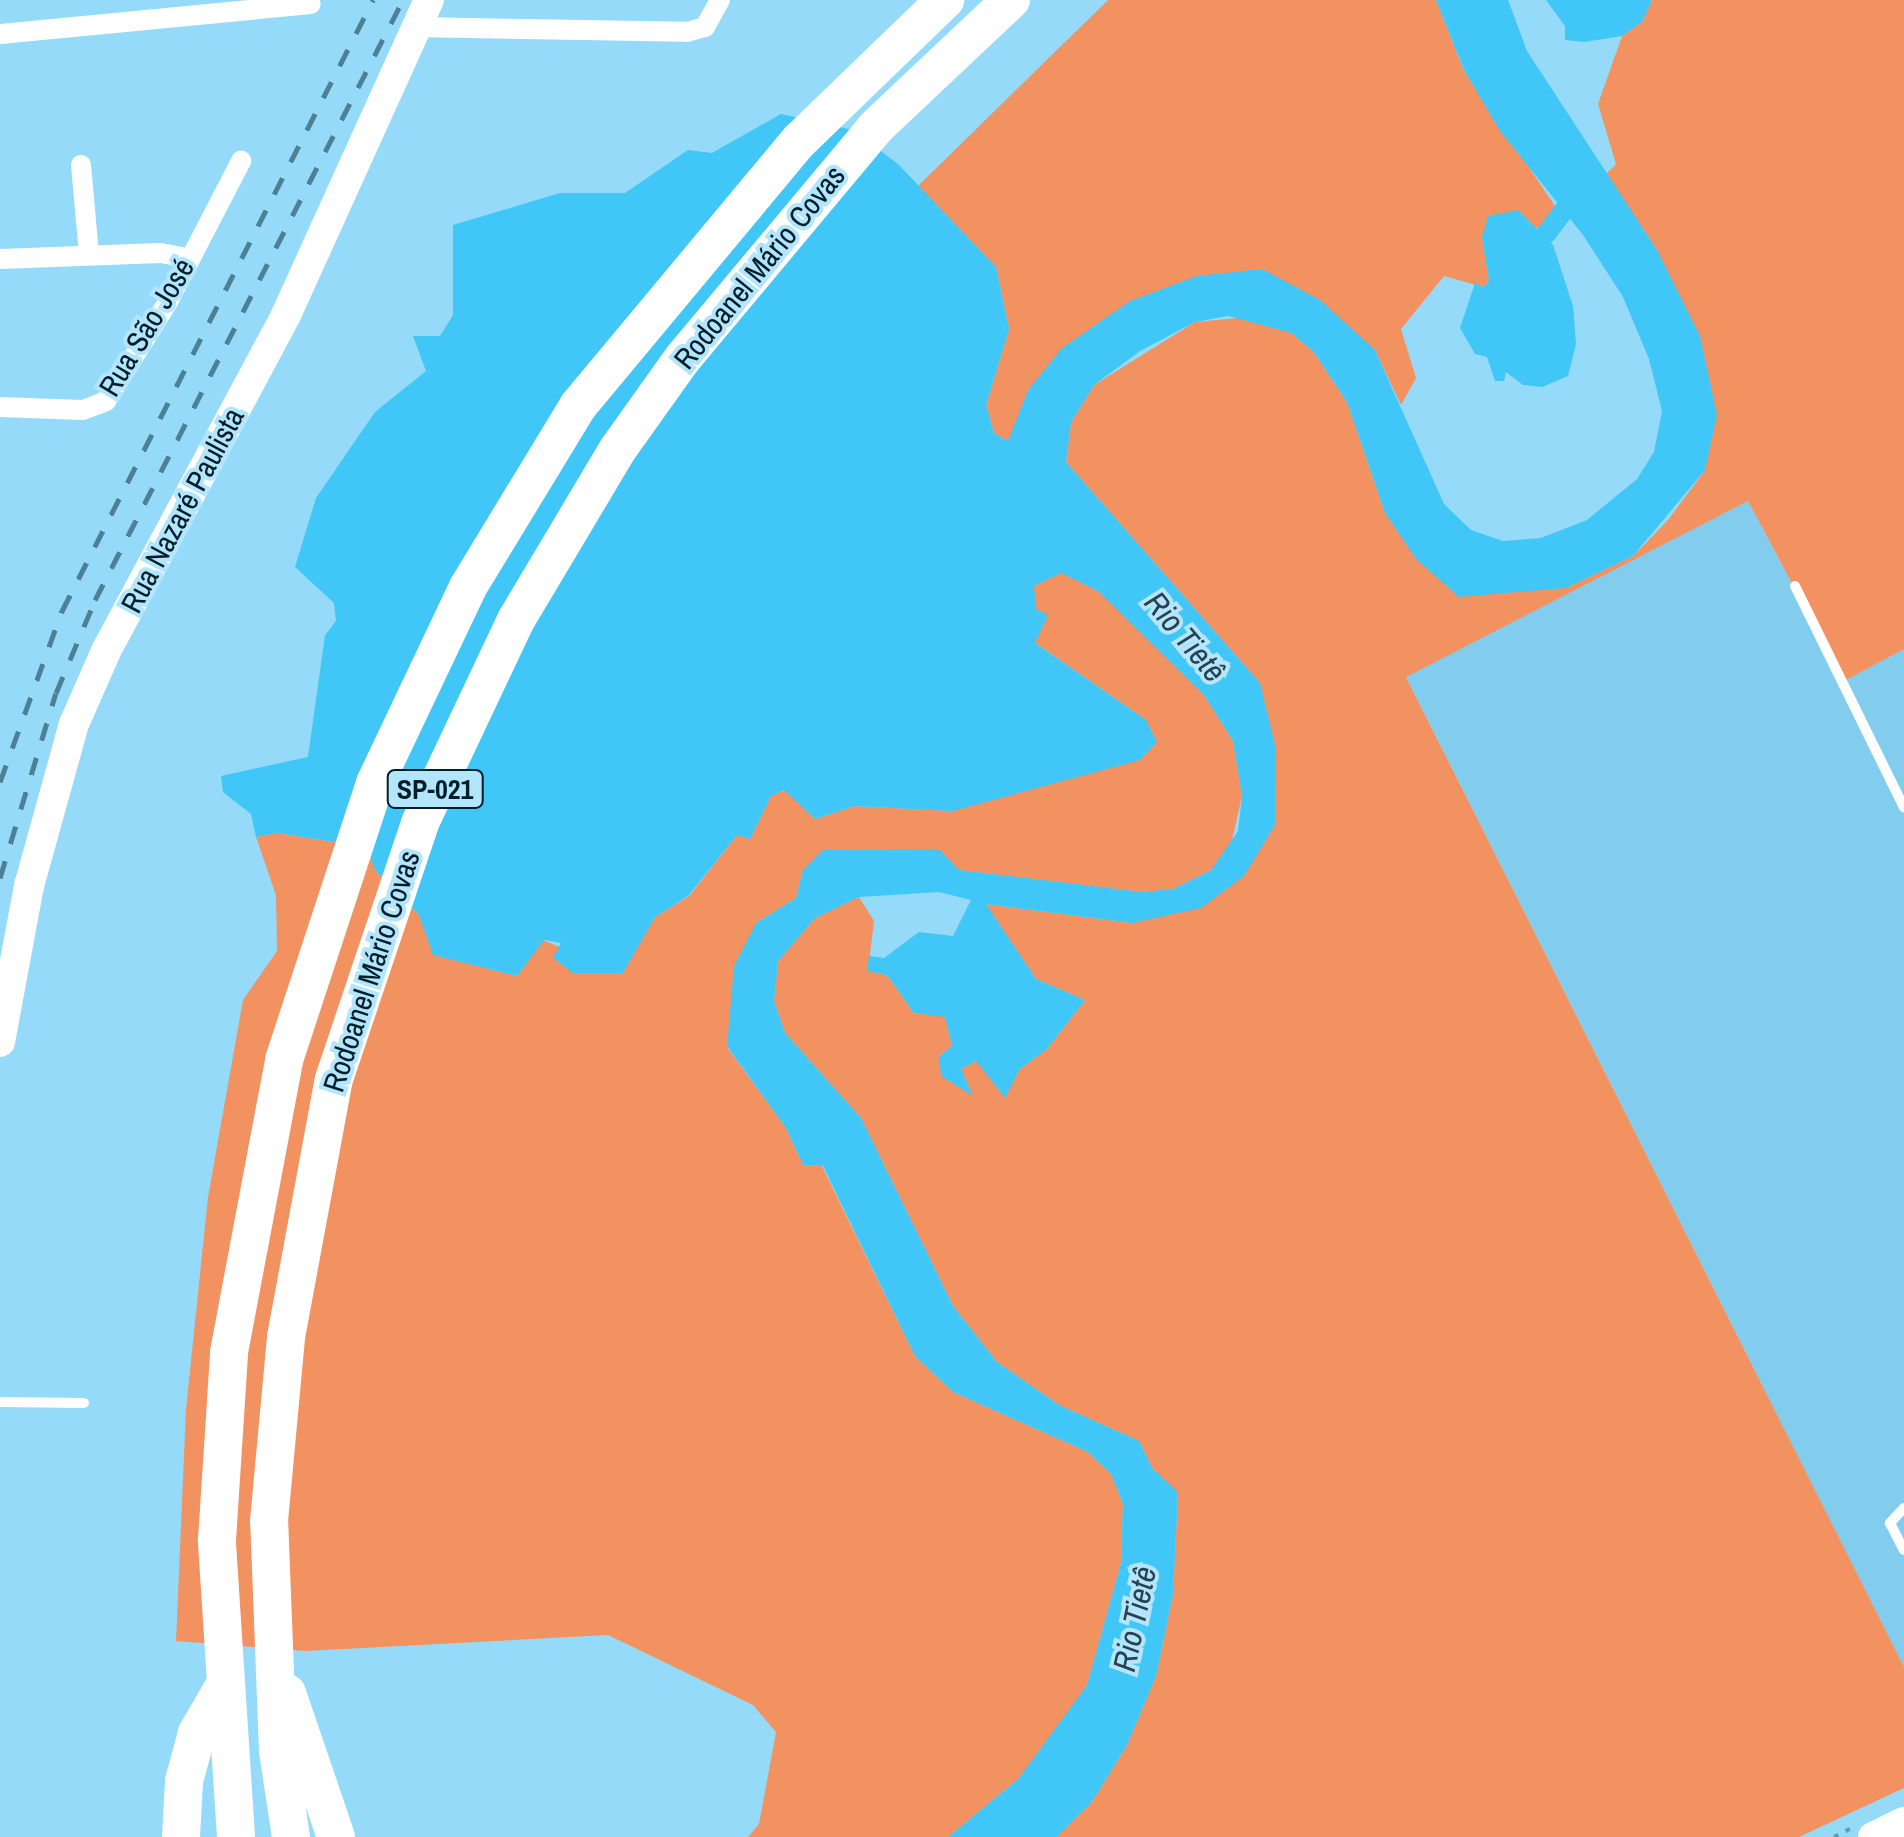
<!DOCTYPE html>
<meta charset="utf-8">
<style>
body{margin:0}
#map{position:relative;width:1904px;height:1837px;overflow:hidden;background:#95dbf9;font-family:"Archivo Narrow",sans-serif}
div>[style]{position:absolute}
.built>*{inset:0;background:#82cded}
.green>*{inset:0;background:#f29261}
.water>*{inset:0;background:#40c6f7}
.canal>*{height:20px;margin:-10px;padding:0 10px;transform-origin:10px;border-radius:10px;background:#40c6f7}
.path>*{height:4px;margin-top:-2px;transform-origin:0;background:repeating-linear-gradient(90deg,#639cb3 0 5px,transparent 0 13px)}
.lane>*{height:10px;margin:-5px;padding:0 5px;transform-origin:5px;border-radius:5px;background:#fff}
.street>*{height:20px;margin:-10px;padding:0 10px;transform-origin:10px;border-radius:10px;background:#fff}
.secondary>*{height:30px;margin:-15px;padding:0 15px;transform-origin:15px;border-radius:15px;background:#fff}
.highway>*{height:38px;margin:-19px;padding:0 19px;transform-origin:19px;border-radius:19px;background:#fff}
.rail>*{height:5px;margin-top:-2.5px;transform-origin:0;background:repeating-linear-gradient(90deg,#4e8095 0 18px,transparent 0 36px)}
span{translate:-50% -50%;white-space:nowrap;text-align:center;line-height:1.15;-webkit-text-stroke:8px #b3e5fc;paint-order:stroke}
.shield-label span{padding:2px 8px;background:#b3e5fc;border:2px solid;border-radius:8px;-webkit-text-stroke-width:0}
.shield-label{font-size:28px;color:#011e29;font-weight:700}
.street-label{font-size:30px;color:#011e29}
.water-label{font-size:32px;color:#27424e;font-style:italic}
</style>
<div id="map">
<div class="built">
<div style="clip-path:polygon(1748px 501px,1843px 681px,1904px 649px,1904px 1667px,1406px 676px)"></div>
</div>
<div class="green">
<div style="clip-path:polygon(1108px 0,1436px 0,1464px 71px,1559px 212px,1546px 234px,1542px 227px,1482px 237px,1489px 281px,1483px 287px,1444px 276px,1401px 329px,1416px 378px,1401px 405px,1375px 350px,1262px 269px,1028px 390px,1009px 442px,994px 433px,986px 405px,1009px 329px,996px 267px,918px 186px)"></div>
<div style="clip-path:polygon(1652px 0,1904px 0,1904px 649px,1844px 681px,1748px 501px,1406px 677px,1904px 1667px,1904px 1788px,1799px 1837px,1056px 1837px,1091px 1803px,1127px 1745px,1156px 1676px,1173px 1594px,1178px 1493px,1152px 1468px,1139px 1441px,1059px 1405px,997px 1362px,953px 1306px,861px 1118px,785px 1033px,774px 1001px,778px 961px,815px 918px,859px 897px,874px 921px,868px 971px,887px 975px,914px 1013px,945px 1016px,952px 1046px,939px 1056px,972px 1094px,961px 1069px,976px 1061px,1020px 1069px,1047px 1049px,1085px 1000px,1036px 979px,985px 904px,1132px 923px,1244px 876px,1260px 683px,1066px 462px,1071px 422px,1094px 385px,1195px 322px,1248px 317px,1291px 333px,1313px 351px,1347px 402px,1385px 513px,1566px 588px,1633px 556px,1668px 520px,1705px 470px,1657px 250px,1606px 174px,1616px 164px,1598px 104px,1622px 36px,1642px 22px)"></div>
<div style="clip-path:polygon(1061px 572px,1098px 591px,1159px 646px,1204px 695px,1233px 741px,1242px 796px,1230px 849px,1211px 870px,1173px 889px,1142px 892px,958px 870px,803px 870px,796px 898px,756px 923px,727px 1047px,786px 1128px,803px 1165px,822px 1166px,915px 1356px,953px 1392px,1088px 1452px,1111px 1474px,1123px 1504px,1121px 1563px,1087px 1685px,1061px 1729px,1018px 1779px,948px 1837px,748px 1837px,759px 1824px,776px 1732px,753px 1705px,608px 1635px,305px 1651px,176px 1641px,186px 1409px,208px 1197px,243px 1000px,277px 951px,276px 895px,256px 837px,277px 833px,367px 847px,375px 870px,419px 915px,434px 955px,517px 976px,543px 940px,622px 973px,655px 917px,689px 896px,737px 835px,750px 839px,771px 796px,785px 790px,815px 819px,855px 806px,953px 811px,1146px 720px,1034px 642px,1034px 586px)"></div>
</div>
<div class="water">
<div style="clip-path:polygon(1436px 0,1508px 0,1527px 51px,1657px 250px,1700px 336px,1717px 415px,1705px 470px,1633px 556px,1566px 588px,1459px 597px,1416px 559px,1385px 513px,1347px 402px,1313px 351px,1291px 333px,1228px 316px,1195px 322px,1140px 351px,1094px 385px,1071px 422px,1066px 462px,1260px 683px,1276px 749px,1275px 825px,1244px 876px,1201px 908px,1132px 923px,986px 904px,1036px 979px,1085px 1000px,1047px 1049px,1020px 1069px,1005px 1098px,976px 1061px,961px 1069px,973px 1096px,941px 1076px,939px 1056px,952px 1046px,945px 1017px,914px 1013px,887px 975px,867px 971px,869px 956px,884px 958px,919px 932px,953px 936px,971px 900px,939px 892px,859px 897px,815px 918px,778px 961px,774px 1001px,785px 1033px,861px 1118px,953px 1306px,997px 1362px,1059px 1405px,1139px 1441px,1152px 1468px,1178px 1492px,1173px 1594px,1156px 1676px,1127px 1745px,1091px 1803px,1056px 1837px,948px 1837px,1018px 1779px,1087px 1685px,1121px 1563px,1123px 1504px,1111px 1474px,1088px 1452px,953px 1392px,915px 1356px,823px 1166px,803px 1165px,786px 1128px,727px 1046px,734px 966px,756px 923px,796px 898px,803px 870px,823px 850px,939px 849px,959px 870px,1142px 892px,1173px 889px,1211px 870px,1238px 831px,1242px 796px,1233px 741px,1204px 695px,1098px 591px,1061px 573px,1034px 586px,1036px 609px,1048px 615px,1035px 643px,1146px 720px,1157px 742px,1140px 760px,953px 811px,855px 806px,815px 819px,784px 790px,771px 796px,750px 839px,737px 835px,688px 896px,655px 917px,623px 973px,573px 973px,553px 958px,561px 943px,544px 940px,517px 976px,433px 955px,419px 915px,375px 870px,367px 847px,277px 833px,256px 837px,251px 814px,223px 792px,221px 776px,308px 757px,325px 635px,336px 621px,334px 603px,295px 567px,316px 498px,375px 412px,426px 371px,413px 336px,440px 336px,453px 315px,453px 225px,560px 193px,625px 193px,688px 150px,712px 153px,781px 114px,853px 130px,898px 164px,996px 267px,1009px 329px,986px 405px,994px 433px,1008px 441px,1028px 390px,1062px 348px,1130px 301px,1197px 276px,1262px 269px,1320px 300px,1375px 350px,1444px 504px,1471px 530px,1503px 541px,1541px 538px,1587px 520px,1637px 479px,1654px 452px,1662px 411px,1649px 359px,1623px 297px,1583px 235px,1500px 131px,1464px 70px)"></div>
<div style="clip-path:polygon(1546px 0,1652px 0,1642px 22px,1622px 36px,1584px 42px,1565px 40px,1565px 26px)"></div>
<div style="clip-path:polygon(1518px 210px,1553px 245px,1573px 306px,1576px 344px,1568px 376px,1542px 387px,1523px 385px,1506px 372px,1504px 381px,1495px 381px,1487px 357px,1475px 354px,1460px 328px,1475px 283px,1483px 287px,1489px 281px,1482px 237px,1488px 216px)"></div>
</div>
<div class="canal">
<div style="left:1546px;top:234px;width:53px;rotate:-52.7deg"></div>
</div>
<div class="path">
<div style="left:1834px;top:1837px;width:18px;rotate:-27deg"></div>
</div>
<div class="lane">
<div style="left:1795px;top:586px;width:247px;rotate:63.8deg"></div>
<div style="left:0;top:1402px;width:84px;rotate:0.7deg"></div>
<div style="left:1904px;top:1508px;width:21px;rotate:133deg"></div>
<div style="left:1890px;top:1523px;width:30px;rotate:63deg"></div>
</div>
<div class="street">
<div style="left:414px;top:27px;width:273px;rotate:1deg"></div>
<div style="left:687px;top:32px;width:19px;rotate:-16deg"></div>
<div style="left:705px;top:27px;width:31px;rotate:-61deg"></div>
<div style="left:0;top:34px;width:312px;rotate:-5.5deg"></div>
<div style="left:81px;top:165px;width:90px;rotate:84.9deg"></div>
<div style="left:0;top:259px;width:161px;rotate:-2.1deg"></div>
<div style="left:161px;top:253px;width:26px;rotate:11deg"></div>
<div style="left:0;top:407px;width:83px;rotate:2.1deg"></div>
<div style="left:83px;top:410px;width:25px;rotate:-21deg"></div>
<div style="left:106px;top:401px;width:119px;rotate:-58deg"></div>
<div style="left:169px;top:300px;width:157px;rotate:-62.6deg"></div>
</div>
<div class="secondary">
<div style="left:0;top:1042px;width:159px;rotate:-79.5deg"></div>
<div style="left:29px;top:886px;width:168px;rotate:-74.5deg"></div>
<div style="left:74px;top:724px;width:80px;rotate:-66.3deg"></div>
<div style="left:106px;top:651px;width:381px;rotate:-61.8deg"></div>
<div style="left:286px;top:315px;width:346px;rotate:-65.6deg"></div>
<div style="left:1873px;top:1837px;width:34px;rotate:-26deg"></div>
</div>
<div class="highway">
<div style="left:287px;top:1693px;width:152px;rotate:71.2deg"></div>
<div style="left:181px;top:1837px;width:56px;rotate:-86.9deg"></div>
<div style="left:184px;top:1781px;width:50px;rotate:-74.8deg"></div>
<div style="left:197px;top:1733px;width:52px;rotate:-60deg"></div>
<div style="left:236px;top:1837px;width:298px;rotate:-93.7deg"></div>
<div style="left:217px;top:1540px;width:188px;rotate:-86.3deg"></div>
<div style="left:229px;top:1352px;width:297px;rotate:-79.3deg"></div>
<div style="left:284px;top:1060px;width:292px;rotate:-71.8deg"></div>
<div style="left:375px;top:783px;width:217px;rotate:-64.6deg"></div>
<div style="left:468px;top:587px;width:212px;rotate:-58.7deg"></div>
<div style="left:578px;top:406px;width:346px;rotate:-50.2deg"></div>
<div style="left:800px;top:140px;width:202px;rotate:-44deg"></div>
<div style="left:291px;top:1837px;width:87px;rotate:-98.6deg"></div>
<div style="left:278px;top:1751px;width:230px;rotate:-92.2deg"></div>
<div style="left:269px;top:1521px;width:185px;rotate:-84.7deg"></div>
<div style="left:286px;top:1337px;width:262px;rotate:-79.5deg"></div>
<div style="left:334px;top:1079px;width:270px;rotate:-71.4deg"></div>
<div style="left:420px;top:823px;width:225px;rotate:-64.7deg"></div>
<div style="left:516px;top:620px;width:199px;rotate:-59.2deg"></div>
<div style="left:618px;top:449px;width:112px;rotate:-54.5deg"></div>
<div style="left:683px;top:358px;width:300px;rotate:-50.1deg"></div>
<div style="left:875px;top:128px;width:187px;rotate:-43.3deg"></div>
</div>
<div class="rail">
<div style="left:0;top:782px;width:182px;rotate:-70.1deg"></div>
<div style="left:62px;top:611px;width:686px;rotate:-63.02deg"></div>
<div style="left:0;top:878px;width:193px;rotate:-73.2deg"></div>
<div style="left:56px;top:693px;width:101px;rotate:-67.2deg"></div>
<div style="left:95px;top:600px;width:674px;rotate:-62.83deg"></div>
</div>
<div class="shield-label">
<span style="left:435px;top:789px">SP-021</span>
</div>
<div class="street-label">
<span style="left:759px;top:267px;rotate:-51deg">Rodoanel Mário Covas</span>
<span style="left:146px;top:327px;rotate:-59deg">Rua São José</span>
<span style="left:182px;top:510px;rotate:-62deg">Rua Nazaré Paulista</span>
<span style="left:371px;top:971px;rotate:-72deg">Rodoanel Mário Covas</span>
</div>
<div class="water-label">
<span style="left:1185px;top:637px;rotate:50deg">Rio Tietê</span>
<span style="left:1135px;top:1619px;rotate:-78deg">Rio Tietê</span>
</div>
</div>
